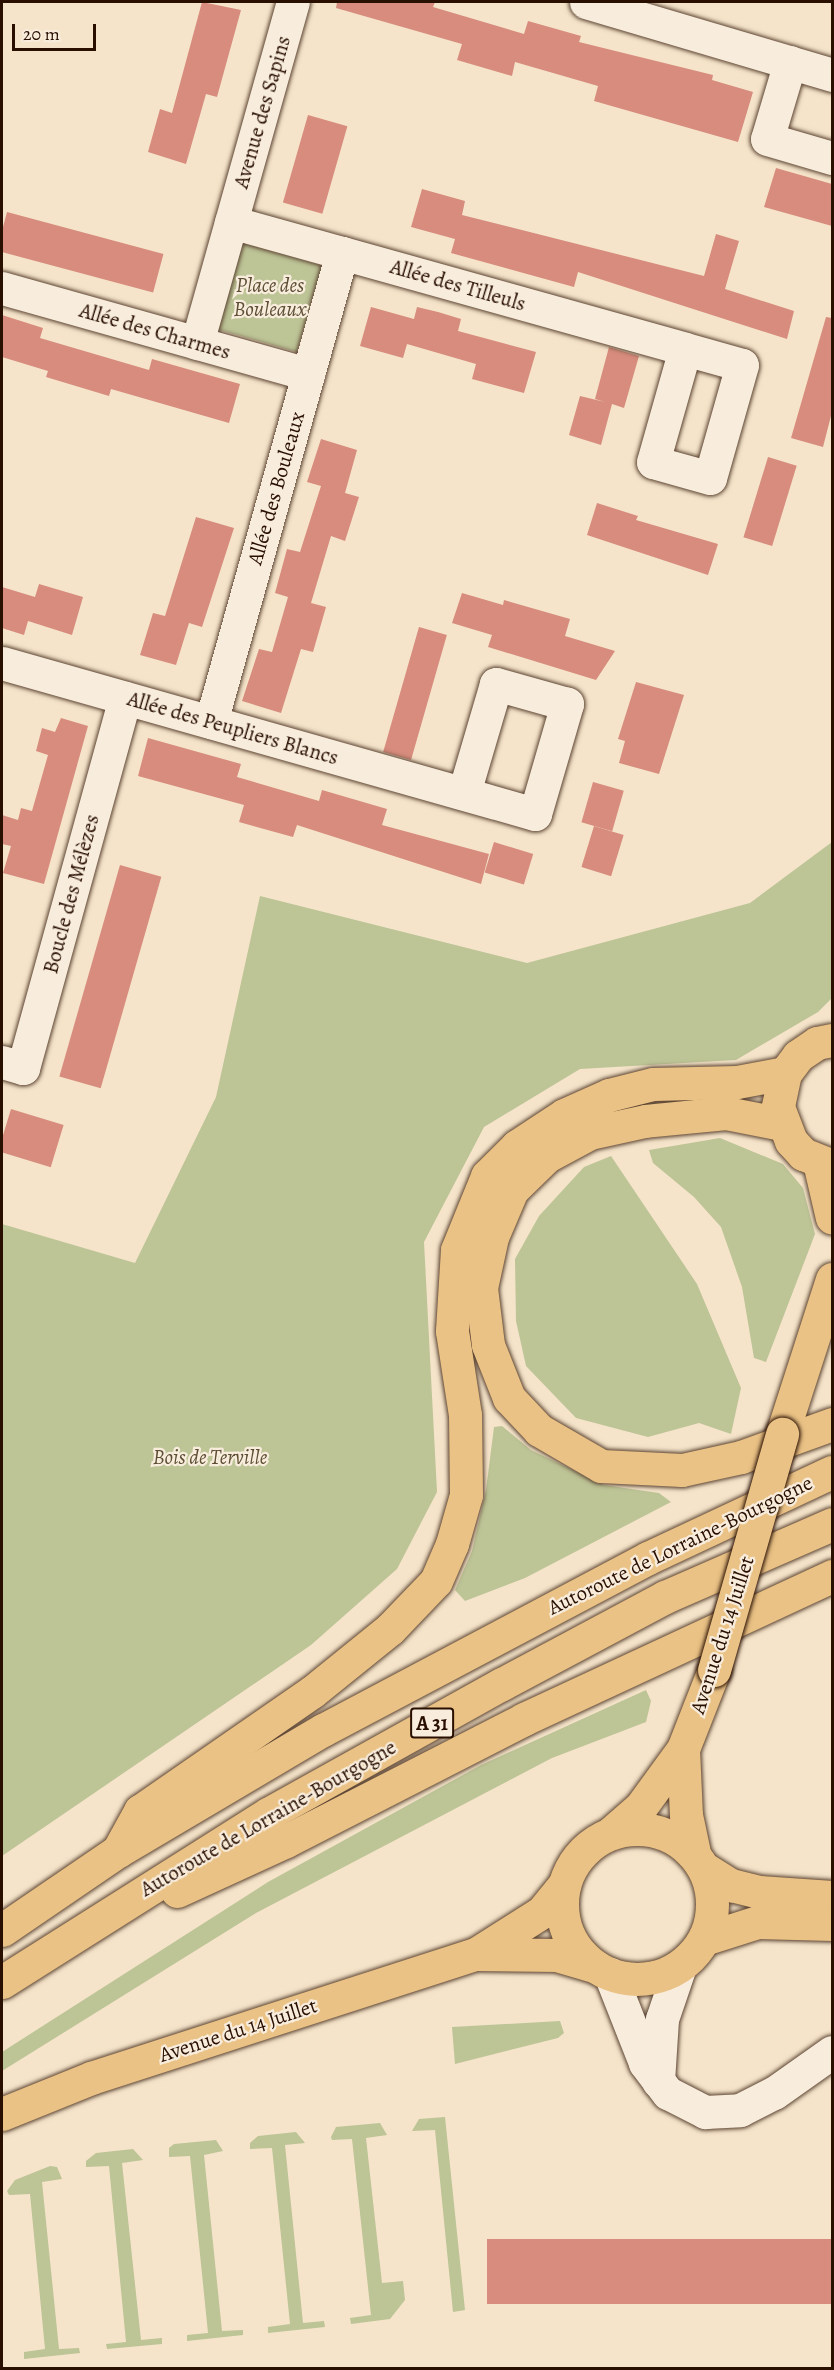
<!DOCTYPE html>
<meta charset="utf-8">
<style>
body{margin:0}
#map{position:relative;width:834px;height:2370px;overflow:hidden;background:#f5e4ca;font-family:Alegreya,serif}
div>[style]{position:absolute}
.green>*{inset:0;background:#bdc496;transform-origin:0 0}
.building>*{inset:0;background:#d78c7d;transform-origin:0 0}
.roads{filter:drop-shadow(0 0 2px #5c4432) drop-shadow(0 0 2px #5c4432)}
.minor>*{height:33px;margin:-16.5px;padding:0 16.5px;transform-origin:16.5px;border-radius:16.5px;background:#f8eddd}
.major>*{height:33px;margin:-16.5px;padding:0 16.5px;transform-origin:16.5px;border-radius:16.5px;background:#eac285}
.major>.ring{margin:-16.5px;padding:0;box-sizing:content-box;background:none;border:33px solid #eac285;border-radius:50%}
.highway>*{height:33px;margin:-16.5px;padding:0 16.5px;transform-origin:16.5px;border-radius:16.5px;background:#eac285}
.bridges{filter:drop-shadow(0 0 2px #290f00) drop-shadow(0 0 2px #290f00)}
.major-bridge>*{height:33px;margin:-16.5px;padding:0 16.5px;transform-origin:16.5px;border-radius:16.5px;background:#eac285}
span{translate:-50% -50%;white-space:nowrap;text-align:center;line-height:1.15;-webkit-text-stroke:4.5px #f8eddd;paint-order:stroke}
.shield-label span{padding:2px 4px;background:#f8eddd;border:2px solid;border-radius:4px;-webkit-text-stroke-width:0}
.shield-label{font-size:20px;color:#290f00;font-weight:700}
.street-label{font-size:21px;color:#290f00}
.park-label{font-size:21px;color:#5d4e34;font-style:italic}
.frame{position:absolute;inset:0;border:3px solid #290f00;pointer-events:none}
.scale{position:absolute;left:12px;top:24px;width:84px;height:27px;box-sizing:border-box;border:3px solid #290f00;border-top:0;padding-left:8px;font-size:18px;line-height:21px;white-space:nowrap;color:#290f00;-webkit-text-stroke:4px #f8eddd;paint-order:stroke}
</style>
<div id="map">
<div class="green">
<div style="left:243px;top:243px;width:82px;height:90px;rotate:16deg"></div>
<div style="clip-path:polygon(832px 842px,832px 998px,818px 1012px,736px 1060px,580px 1069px,484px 1127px,424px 1242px,437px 1492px,397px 1569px,311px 1645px,2px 1856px,2px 1224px,135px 1263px,216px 1097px,260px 896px,527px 963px,750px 903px)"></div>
<div style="clip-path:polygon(720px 1138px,783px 1164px,803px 1188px,815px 1234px,766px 1362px,754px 1358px,742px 1287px,721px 1227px,694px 1197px,653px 1163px,649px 1150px)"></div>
<div style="clip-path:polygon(611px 1156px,697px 1284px,741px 1388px,731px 1434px,699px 1423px,648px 1437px,576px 1418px,526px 1366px,516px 1321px,515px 1259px,539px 1216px,584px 1167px)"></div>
<div style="clip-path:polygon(502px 1426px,531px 1450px,604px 1485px,659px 1493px,671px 1502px,525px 1578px,465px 1601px,455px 1590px,472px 1551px,486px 1490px,494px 1427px)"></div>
<div style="clip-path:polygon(646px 1690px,651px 1701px,646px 1722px,552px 1758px,256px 1913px,2px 2071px,2px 2052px,268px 1882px,481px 1765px)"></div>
<div style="clip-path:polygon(560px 2021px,564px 2033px,558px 2038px,455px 2064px,452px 2027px)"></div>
<div style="clip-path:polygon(445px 2117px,465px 2310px,453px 2312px,435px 2130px,412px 2131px,419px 2119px)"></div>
<div style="clip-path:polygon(380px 2123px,387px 2135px,366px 2138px,382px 2283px,403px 2281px,405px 2300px,390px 2319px,351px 2324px,350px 2318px,371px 2315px,352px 2139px,332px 2140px,331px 2137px,336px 2127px)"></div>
<div style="clip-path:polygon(296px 2132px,305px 2143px,285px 2145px,303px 2323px,324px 2321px,325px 2327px,268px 2333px,268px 2327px,290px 2324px,272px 2148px,250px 2149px,250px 2143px,258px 2136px)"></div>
<div style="clip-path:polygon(216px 2140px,223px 2151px,204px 2155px,222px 2331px,243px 2330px,243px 2335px,187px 2341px,187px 2335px,208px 2333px,190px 2156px,169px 2157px,169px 2148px,174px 2144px)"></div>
<div style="clip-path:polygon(133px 2149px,143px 2160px,122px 2163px,141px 2340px,162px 2338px,162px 2344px,107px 2349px,106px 2344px,126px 2342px,109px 2166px,86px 2167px,86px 2161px,96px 2153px)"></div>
<div style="clip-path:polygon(50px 2166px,57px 2167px,62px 2179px,42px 2182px,59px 2349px,79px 2348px,80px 2353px,24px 2359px,24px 2352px,45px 2349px,30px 2194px,9px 2195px,7px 2191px,15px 2180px)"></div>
</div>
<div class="building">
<div style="clip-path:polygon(202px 2px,241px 10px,217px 97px,206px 94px,186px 164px,148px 152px,160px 109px,172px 113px)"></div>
<div style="clip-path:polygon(337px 2px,435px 2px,433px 7px,524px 34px,528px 21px,581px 36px,579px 42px,713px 75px,712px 80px,753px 92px,738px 142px,594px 101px,598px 86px,515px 62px,512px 76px,457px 60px,462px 44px,336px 8px)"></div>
<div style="left:308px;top:115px;width:41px;height:91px;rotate:16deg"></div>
<div style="clip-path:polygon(776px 168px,832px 184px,832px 226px,764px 207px)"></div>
<div style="clip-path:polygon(422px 189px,465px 201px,462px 215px,704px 276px,716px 234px,739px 241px,725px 289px,794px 311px,787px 339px,578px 272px,574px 287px,451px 253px,455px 239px,411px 227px)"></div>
<div style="left:7px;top:212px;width:162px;height:40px;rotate:15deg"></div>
<div style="clip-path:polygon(371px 307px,414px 319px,417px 307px,438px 312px,461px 319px,458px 331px,536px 352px,524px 393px,472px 379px,476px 364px,407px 344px,403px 358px,360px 346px)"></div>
<div style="clip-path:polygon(2px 315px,43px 328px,40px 338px,149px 370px,152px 359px,240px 384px,229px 423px,111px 389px,109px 396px,46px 377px,48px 371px,2px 357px)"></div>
<div style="clip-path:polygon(826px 317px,832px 318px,832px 412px,823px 447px,791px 438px)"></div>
<div style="clip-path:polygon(609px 347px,639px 356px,624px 408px,612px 404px,601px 445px,569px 435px,580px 396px,605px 402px,595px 399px)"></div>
<div style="clip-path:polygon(321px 439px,357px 450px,345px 493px,359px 497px,345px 541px,331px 536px,311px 603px,326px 607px,313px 652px,301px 649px,281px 713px,242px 701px,259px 649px,272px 652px,288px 597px,275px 593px,287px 549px,300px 552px,321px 486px,307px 482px)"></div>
<div style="left:768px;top:457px;width:30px;height:84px;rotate:17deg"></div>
<div style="clip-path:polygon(597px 503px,638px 516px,636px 520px,718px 544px,708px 575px,587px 535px)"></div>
<div style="clip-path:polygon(196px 517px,234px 528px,202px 627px,189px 623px,176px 665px,140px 655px,153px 613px,165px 616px)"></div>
<div style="clip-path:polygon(39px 584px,83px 597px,72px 635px,28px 621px,24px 635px,2px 628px,2px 587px,35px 597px)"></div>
<div style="clip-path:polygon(462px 593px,503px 605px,504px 600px,570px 619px,565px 636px,615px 651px,596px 680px,488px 647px,492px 635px,452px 623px)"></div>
<div style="left:419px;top:627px;width:29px;height:130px;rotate:16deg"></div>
<div style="clip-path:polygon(636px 682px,684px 695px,659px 774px,619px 763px,625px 741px,618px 739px)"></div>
<div style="clip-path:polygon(61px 718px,88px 726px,44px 884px,3px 873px,11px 846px,2px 844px,2px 815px,18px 820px,21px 808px,32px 811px,48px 755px,36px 751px,42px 728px,55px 732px)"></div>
<div style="clip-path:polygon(148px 738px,241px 764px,237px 777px,319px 801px,322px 790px,387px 809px,382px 825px,489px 854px,481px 884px,297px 825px,293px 837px,239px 822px,244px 805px,138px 776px)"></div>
<div style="left:593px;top:782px;width:32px;height:42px;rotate:16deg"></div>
<div style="left:594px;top:826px;width:31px;height:43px;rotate:17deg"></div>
<div style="left:494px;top:842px;width:41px;height:32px;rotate:17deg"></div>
<div style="left:120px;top:865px;width:43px;height:220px;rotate:16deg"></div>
<div style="left:11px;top:1109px;width:55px;height:44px;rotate:17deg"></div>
<div style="left:832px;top:2239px;width:65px;height:345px;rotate:90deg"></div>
</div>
<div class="roads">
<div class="minor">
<div style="left:586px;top:2px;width:257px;rotate:16.5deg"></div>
<div style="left:790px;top:62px;width:80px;rotate:106.6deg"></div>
<div style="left:767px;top:139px;width:68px;rotate:16.3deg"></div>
<div style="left:231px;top:222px;width:115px;rotate:15.6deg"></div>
<div style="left:342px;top:253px;width:356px;rotate:15.6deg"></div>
<div style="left:685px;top:349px;width:59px;rotate:15.7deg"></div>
<div style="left:742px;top:365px;width:117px;rotate:105.8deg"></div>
<div style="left:710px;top:478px;width:59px;rotate:-164.3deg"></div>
<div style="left:653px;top:462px;width:117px;rotate:-74.2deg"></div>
<div style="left:2px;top:288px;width:318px;rotate:15.7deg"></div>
<div style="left:197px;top:343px;width:354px;rotate:-74.3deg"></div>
<div style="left:2px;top:663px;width:554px;rotate:15.82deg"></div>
<div style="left:535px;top:814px;width:115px;rotate:-73.8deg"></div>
<div style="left:567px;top:704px;width:74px;rotate:-164.3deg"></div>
<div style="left:496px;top:684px;width:114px;rotate:106.4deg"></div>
<div style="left:211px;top:722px;width:487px;rotate:-74.4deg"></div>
<div style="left:2px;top:1062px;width:22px;rotate:16deg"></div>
<div style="left:23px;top:1068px;width:384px;rotate:-74.6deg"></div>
<div style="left:610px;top:1974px;width:96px;rotate:68.5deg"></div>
<div style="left:645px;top:2063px;width:38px;rotate:53deg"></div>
<div style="left:668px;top:2093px;width:42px;rotate:27.2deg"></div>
<div style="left:705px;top:2112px;width:35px;rotate:-3deg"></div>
<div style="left:740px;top:2110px;width:38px;rotate:-27deg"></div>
<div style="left:774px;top:2093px;width:71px;rotate:-35.3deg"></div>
<div style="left:658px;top:2081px;width:62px;rotate:-86.3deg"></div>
<div style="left:662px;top:2019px;width:56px;rotate:-71.2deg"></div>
</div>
<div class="major">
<div style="left:832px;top:1040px;width:15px;rotate:169deg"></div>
<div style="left:817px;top:1043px;width:23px;rotate:146deg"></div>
<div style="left:798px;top:1056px;width:21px;rotate:127deg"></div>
<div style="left:785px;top:1073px;width:35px;rotate:102deg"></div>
<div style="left:778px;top:1107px;width:36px;rotate:69deg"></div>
<div style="left:791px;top:1141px;width:18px;rotate:47deg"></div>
<div style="left:803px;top:1154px;width:31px;rotate:22deg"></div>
<div style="left:819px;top:1162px;width:57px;rotate:76.9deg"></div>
<div style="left:782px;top:1434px;width:163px;rotate:-72.1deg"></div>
<div style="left:683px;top:1749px;width:66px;rotate:87.4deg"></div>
<div style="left:686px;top:1815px;width:40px;rotate:78deg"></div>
<div class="ring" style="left:562px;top:1829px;width:117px;height:117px"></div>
<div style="left:611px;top:1833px;width:38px;rotate:-41deg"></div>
<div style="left:640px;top:1808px;width:73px;rotate:-53.9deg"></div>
<div style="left:683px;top:1749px;width:85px;rotate:-68.6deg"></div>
<div style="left:476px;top:1954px;width:78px;rotate:-32.5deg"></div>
<div style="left:542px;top:1912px;width:35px;rotate:-51deg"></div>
<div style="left:2px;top:2114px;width:96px;rotate:-22deg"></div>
<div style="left:91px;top:2078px;width:404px;rotate:-17.9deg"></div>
<div style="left:476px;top:1954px;width:80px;rotate:0.7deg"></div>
<div style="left:556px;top:1955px;width:40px;rotate:16deg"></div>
</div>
<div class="highway">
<div style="left:782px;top:1124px;width:57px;rotate:-168.9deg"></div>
<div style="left:726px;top:1113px;width:81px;rotate:174.4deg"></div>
<div style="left:645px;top:1121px;width:56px;rotate:167.7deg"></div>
<div style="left:590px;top:1133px;width:49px;rotate:151.9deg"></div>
<div style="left:547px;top:1156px;width:49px;rotate:135.8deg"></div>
<div style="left:512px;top:1190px;width:51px;rotate:113.1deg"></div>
<div style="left:492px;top:1237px;width:52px;rotate:102.2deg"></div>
<div style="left:481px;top:1288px;width:57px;rotate:83deg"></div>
<div style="left:488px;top:1345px;width:57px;rotate:68.4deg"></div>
<div style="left:509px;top:1398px;width:44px;rotate:46.8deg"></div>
<div style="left:539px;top:1430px;width:72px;rotate:30.1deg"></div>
<div style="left:601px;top:1466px;width:81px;rotate:2.8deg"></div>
<div style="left:682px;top:1470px;width:60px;rotate:-12.4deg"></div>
<div style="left:741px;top:1457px;width:97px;rotate:-19.9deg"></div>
<div style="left:118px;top:1851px;width:46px;rotate:-61.2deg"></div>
<div style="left:140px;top:1811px;width:209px;rotate:-34.7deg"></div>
<div style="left:312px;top:1692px;width:100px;rotate:-38.9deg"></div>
<div style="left:390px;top:1629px;width:66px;rotate:-46.2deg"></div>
<div style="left:436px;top:1581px;width:40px;rotate:-66.6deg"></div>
<div style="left:452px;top:1544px;width:51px;rotate:-74.1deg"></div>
<div style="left:466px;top:1495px;width:80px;rotate:-90.7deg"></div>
<div style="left:465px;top:1415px;width:85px;rotate:-98.8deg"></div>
<div style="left:452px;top:1331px;width:81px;rotate:-86.5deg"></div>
<div style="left:457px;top:1250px;width:80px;rotate:-67.9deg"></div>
<div style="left:487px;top:1176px;width:42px;rotate:-45deg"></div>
<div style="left:517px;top:1146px;width:56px;rotate:-33.4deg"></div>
<div style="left:564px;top:1115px;width:49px;rotate:-24deg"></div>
<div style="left:609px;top:1095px;width:45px;rotate:-14deg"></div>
<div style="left:653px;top:1084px;width:84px;rotate:-1.4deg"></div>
<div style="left:737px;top:1082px;width:49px;rotate:-10.6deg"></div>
<div style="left:705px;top:1869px;width:31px;rotate:32deg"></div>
<div style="left:731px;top:1885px;width:29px;rotate:14deg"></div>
<div style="left:759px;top:1892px;width:73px;rotate:3.9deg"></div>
<div style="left:177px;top:1891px;width:120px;rotate:-24.6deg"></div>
<div style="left:286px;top:1841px;width:267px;rotate:-27.1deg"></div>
<div style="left:524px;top:1719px;width:340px;rotate:-24.9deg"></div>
<div style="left:2px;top:1930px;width:140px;rotate:-34.3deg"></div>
<div style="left:118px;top:1851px;width:238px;rotate:-30.6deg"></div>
<div style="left:323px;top:1730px;width:368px;rotate:-27.9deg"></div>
<div style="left:648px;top:1558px;width:203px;rotate:-25.1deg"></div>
<div style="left:704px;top:1939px;width:57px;rotate:-17.5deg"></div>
<div style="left:758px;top:1922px;width:74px;rotate:1.5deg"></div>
<div style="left:2px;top:1982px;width:315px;rotate:-32.3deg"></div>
<div style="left:268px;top:1814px;width:268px;rotate:-29.1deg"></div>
<div style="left:502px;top:1684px;width:185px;rotate:-28.1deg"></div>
<div style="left:665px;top:1597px;width:182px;rotate:-23.6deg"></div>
</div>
</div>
<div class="bridges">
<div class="major-bridge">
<div style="left:714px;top:1670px;width:246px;rotate:-73.9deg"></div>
</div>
</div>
<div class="shield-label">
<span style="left:432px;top:1723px">A 31</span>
</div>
<div class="street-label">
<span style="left:262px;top:112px;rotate:-74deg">Avenue des Sapins</span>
<span style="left:458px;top:285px;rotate:16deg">Allée des Tilleuls</span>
<span style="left:155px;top:331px;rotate:16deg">Allée des Charmes</span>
<span style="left:276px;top:488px;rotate:-74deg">Allée des Bouleaux</span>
<span style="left:233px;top:728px;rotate:16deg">Allée des Peupliers Blancs</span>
<span style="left:71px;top:894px;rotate:-75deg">Boucle des Mélèzes</span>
<span style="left:680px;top:1545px;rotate:-26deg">Autoroute de Lorraine-Bourgogne</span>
<span style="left:722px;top:1635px;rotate:-72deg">Avenue du 14 Juillet</span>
<span style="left:268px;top:1818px;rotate:-30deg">Autoroute de Lorraine-Bourgogne</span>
<span style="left:238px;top:2030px;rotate:-18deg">Avenue du 14 Juillet</span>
</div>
<div class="park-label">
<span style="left:270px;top:297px">Place des<br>Bouleaux</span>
<span style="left:210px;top:1457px">Bois de Terville</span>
</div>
<div class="frame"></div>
<div class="scale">20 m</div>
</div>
